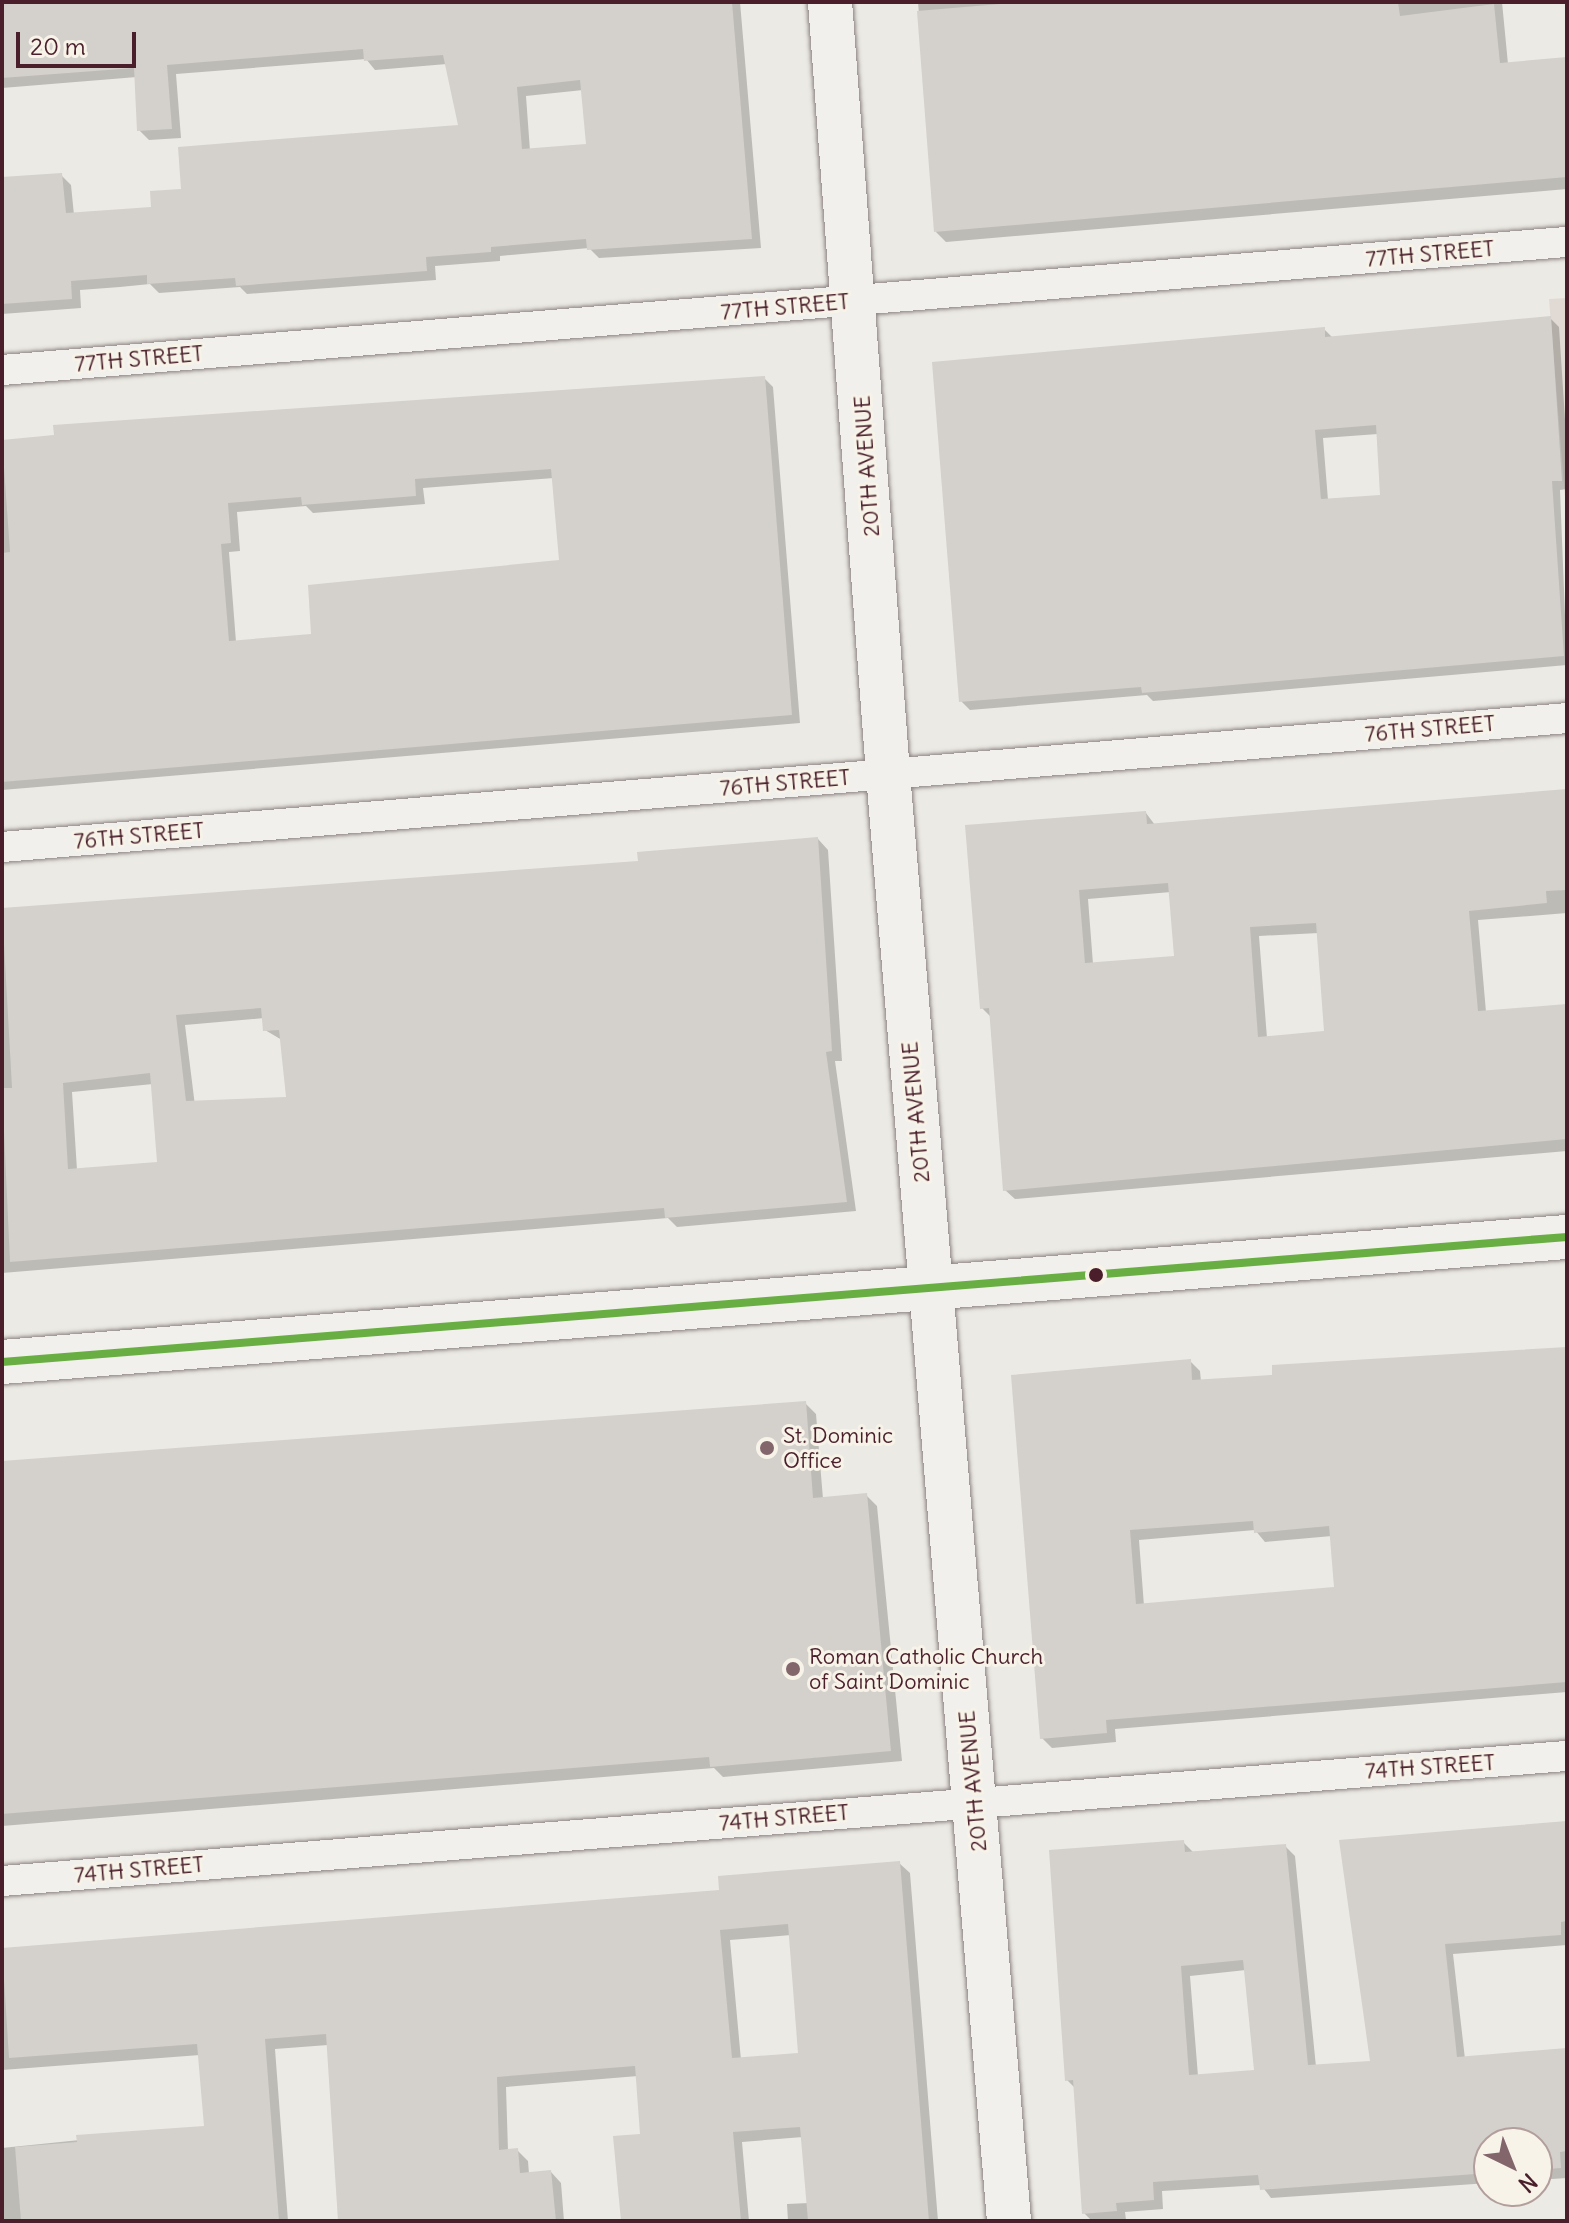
<!DOCTYPE html>
<style>
body{margin:0}
#map{position:relative;width:1569px;height:2223px;overflow:hidden;background:#eceae4;font-family:Delius,sans-serif}
div>[style]{position:absolute}
.green>*{inset:0;background:#e1dad4}
.shadow>*{inset:0;background:#0003}
.building>*{inset:0;background:#d4d0cc}
.roads{filter:drop-shadow(0 0 2px #8b8282) drop-shadow(0 0 2px #8b8282)}
.street>*{height:30px;margin:-15px;padding:0 15px;transform-origin:15px;border-radius:15px;background:#f1f0ec}
.secondary>*{height:44px;margin:-22px;padding:0 22px;transform-origin:22px;border-radius:22px;background:#f1f0ec}
.bus-1>*{height:8px;margin:-4px;padding:0 4px;transform-origin:4px;border-radius:4px;background:#69ae42}
.dots>*{width:22px;height:22px;translate:-50% -50%;box-sizing:border-box;border:4px solid #f7f3e8;border-radius:50%}
span{translate:-50% -50%;white-space:nowrap;text-align:center;line-height:1.15;-webkit-text-stroke:6px #f7f3e8;paint-order:stroke}
.street-label{font-size:22px;color:#4a1f2b}
.poi-label{font-size:22px;color:#4a1f2b}
.left{translate:0 -50%;text-align:left}
.frame{position:absolute;inset:0;border:4px solid #4a1f2b;pointer-events:none}
.north{position:absolute;left:1473px;top:2127px;width:80px;height:80px;box-sizing:border-box;background:#f7f3e8;border:2px solid #b29e9c;border-radius:50%;rotate:137deg;font-size:22px;font-weight:700;line-height:32px;text-align:center;color:#4a1f2b}
.north::after{content:'';display:block;margin:auto;width:28px;height:36px;background:#83666c;clip-path:polygon(50% 0,100% 100%,50% 72%,0 100%)}
.scale{position:absolute;left:16px;top:32px;width:120px;height:36px;box-sizing:border-box;border:4px solid #4a1f2b;border-top:0;padding-left:10px;font-size:24px;line-height:28px;white-space:nowrap;color:#4a1f2b;-webkit-text-stroke:6px #f7f3e8;paint-order:stroke}
</style>
<div id="map">
<div class="green">
<div style="clip-path:polygon(1567px 298px,1567px 523px,1549px 299px)"></div>
</div>
<div class="shadow">
<div style="clip-path:polygon(evenodd,2px 2px,740px 2px,761px 248px,599px 258px,589px 248px,500px 256px,500px 261px,435px 266px,436px 280px,247px 294px,240px 287px,159px 293px,150px 284px,120px 287px,80px 290px,81px 308px,2px 314px,2px 180px,61px 175px,71px 185px,74px 215px,154px 209px,184px 191px,460px 127px,447px 64px,375px 70px,366px 59px,176px 74px,181px 138px,149px 140px,139px 130px,137px 77px,2px 88px,2px 2px,583px 90px,588px 146px,530px 151px,526px 96px,583px 90px)"></div>
<div style="clip-path:polygon(918px 2px,1502px 2px,1508px 64px,1567px 60px,1567px 189px,946px 242px,936px 232px)"></div>
<div style="clip-path:polygon(evenodd,1550px 318px,1559px 327px,1567px 450px,1567px 489px,1560px 490px,1567px 665px,1153px 701px,1147px 695px,970px 710px,961px 701px,1324px 329px,1333px 338px,1550px 318px,1378px 434px,1383px 497px,1328px 500px,1323px 438px,1378px 434px)"></div>
<div style="clip-path:polygon(evenodd,764px 378px,773px 387px,800px 723px,2px 790px,2px 441px,764px 378px,554px 478px,561px 561px,313px 636px,236px 642px,229px 552px,240px 551px,237px 512px,306px 506px,313px 513px,425px 504px,423px 488px,554px 478px)"></div>
<div style="clip-path:polygon(evenodd,1567px 791px,1567px 913px,1478px 920px,1486px 1012px,1567px 1006px,1567px 1151px,1015px 1199px,1005px 1190px,992px 1018px,982px 1008px,968px 827px,1146px 813px,1155px 825px,1567px 791px,1171px 892px,1176px 957px,1093px 964px,1088px 899px,1171px 892px,1567px 791px,1319px 933px,1326px 1033px,1267px 1038px,1259px 936px,1319px 933px)"></div>
<div style="clip-path:polygon(evenodd,818px 839px,828px 850px,842px 1061px,835px 1061px,856px 1211px,677px 1227px,668px 1218px,2px 1273px,2px 911px,640px 862px,818px 839px,264px 1018px,265px 1030px,282px 1040px,288px 1098px,195px 1106px,185px 1025px,264px 1018px,818px 839px,153px 1084px,159px 1164px,77px 1170px,72px 1092px,153px 1084px)"></div>
<div style="clip-path:polygon(evenodd,1566px 1344px,1567px 1344px,1567px 1692px,1115px 1729px,1116px 1742px,1052px 1748px,1042px 1738px,1190px 1361px,1200px 1371px,1201px 1382px,1567px 1349px,1566px 1344px,1255px 1530px,1265px 1542px,1332px 1536px,1336px 1589px,1144px 1606px,1139px 1540px,1255px 1530px)"></div>
<div style="clip-path:polygon(805px 1403px,816px 1414px,823px 1499px,866px 1495px,877px 1506px,902px 1761px,723px 1777px,714px 1768px,2px 1826px,2px 1465px)"></div>
<div style="clip-path:polygon(evenodd,1567px 1823px,1567px 1945px,1453px 1954px,1465px 2059px,1567px 2051px,1567px 2178px,1537px 2180px,1537px 2143px,1489px 2143px,1489px 2183px,1271px 2198px,1261px 2185px,1162px 2191px,1163px 2209px,1125px 2212px,1126px 2220px,1092px 2221px,1084px 2213px,1075px 2088px,1067px 2080px,1183px 1842px,1193px 1852px,1285px 1846px,1295px 1856px,1316px 2067px,1372px 2062px,1341px 1842px,1567px 1823px,1246px 1970px,1256px 2072px,1198px 2076px,1190px 1976px,1246px 1970px)"></div>
<div style="clip-path:polygon(evenodd,899px 1863px,910px 1873px,938px 2221px,788px 2221px,787px 2204px,809px 2203px,803px 2137px,742px 2142px,749px 2221px,623px 2221px,642px 2136px,638px 2076px,506px 2087px,508px 2151px,517px 2150px,528px 2161px,529px 2174px,551px 2172px,561px 2183px,564px 2221px,340px 2221px,328px 2045px,275px 2049px,288px 2221px,2px 2221px,2px 2148px,206px 2127px,200px 2055px,2px 2070px,2px 1950px,721px 1892px,899px 1863px,791px 1935px,801px 2055px,741px 2060px,730px 1940px,791px 1935px)"></div>
</div>
<div class="building">
<div style="clip-path:polygon(evenodd,2px 2px,732px 2px,752px 239px,587px 250px,586px 239px,491px 247px,491px 252px,426px 257px,427px 271px,236px 286px,235px 278px,147px 284px,147px 275px,71px 281px,72px 299px,2px 304px,2px 177px,62px 173px,66px 213px,151px 207px,150px 191px,181px 189px,178px 147px,458px 125px,443px 55px,364px 61px,363px 49px,167px 65px,172px 129px,137px 131px,134px 68px,2px 78px,2px 2px,580px 80px,586px 144px,522px 149px,517px 87px,580px 80px)"></div>
<div style="clip-path:polygon(1025px 2px,1398px 2px,1400px 16px,1494px 4px,1500px 63px,1567px 57px,1567px 177px,934px 232px,917px 11px)"></div>
<div style="clip-path:polygon(evenodd,1551px 316px,1562px 481px,1552px 481px,1564px 656px,1142px 693px,1141px 687px,959px 702px,932px 362px,1325px 327px,1325px 337px,1551px 316px,1376px 425px,1380px 495px,1321px 499px,1315px 430px,1376px 425px)"></div>
<div style="clip-path:polygon(evenodd,765px 376px,792px 715px,2px 782px,2px 553px,10px 552px,2px 440px,54px 435px,53px 425px,765px 376px,551px 469px,559px 560px,308px 585px,311px 634px,229px 641px,221px 544px,231px 543px,228px 503px,301px 497px,302px 505px,416px 496px,415px 479px,551px 469px)"></div>
<div style="clip-path:polygon(evenodd,1567px 789px,1567px 890px,1546px 891px,1547px 903px,1469px 911px,1478px 1011px,1567px 1004px,1567px 1139px,1003px 1191px,989px 1008px,980px 1009px,965px 825px,1146px 811px,1147px 824px,1567px 789px,1168px 883px,1174px 956px,1085px 963px,1079px 890px,1168px 883px,1567px 789px,1316px 923px,1324px 1031px,1258px 1037px,1250px 927px,1316px 923px)"></div>
<div style="clip-path:polygon(evenodd,818px 837px,832px 1051px,826px 1052px,847px 1202px,665px 1218px,664px 1208px,10px 1262px,2px 1088px,12px 1088px,2px 908px,638px 861px,637px 852px,818px 837px,261px 1008px,263px 1031px,279px 1030px,286px 1097px,186px 1101px,176px 1015px,261px 1008px,818px 837px,150px 1073px,157px 1162px,68px 1169px,63px 1083px,150px 1073px)"></div>
<div style="clip-path:polygon(evenodd,1567px 1347px,1567px 1682px,1106px 1720px,1107px 1733px,1040px 1739px,1011px 1375px,1191px 1359px,1192px 1380px,1272px 1375px,1272px 1365px,1567px 1347px,1253px 1521px,1254px 1533px,1329px 1526px,1334px 1587px,1136px 1604px,1130px 1530px,1253px 1521px)"></div>
<div style="clip-path:polygon(806px 1401px,813px 1498px,867px 1493px,891px 1751px,710px 1767px,709px 1757px,2px 1814px,2px 1461px)"></div>
<div style="clip-path:polygon(evenodd,1567px 1821px,1567px 1921px,1561px 1922px,1561px 1935px,1445px 1944px,1457px 2057px,1567px 2048px,1567px 2151px,1560px 2152px,1561px 2168px,1537px 2170px,1537px 2143px,1489px 2143px,1489px 2173px,1260px 2190px,1258px 2175px,1153px 2182px,1154px 2200px,1116px 2203px,1117px 2211px,1082px 2214px,1073px 2080px,1065px 2081px,1049px 1850px,1184px 1840px,1185px 1852px,1286px 1844px,1308px 2065px,1370px 2061px,1339px 1840px,1567px 1821px,1243px 1960px,1254px 2070px,1189px 2075px,1181px 1966px,1243px 1960px)"></div>
<div style="clip-path:polygon(evenodd,900px 1861px,929px 2221px,808px 2221px,800px 2127px,733px 2132px,741px 2221px,621px 2221px,613px 2136px,640px 2134px,635px 2066px,497px 2077px,499px 2150px,518px 2148px,520px 2173px,551px 2170px,556px 2221px,338px 2221px,326px 2034px,265px 2039px,279px 2221px,21px 2221px,15px 2147px,77px 2142px,76px 2135px,204px 2126px,197px 2044px,9px 2058px,2px 1948px,719px 1890px,718px 1876px,900px 1861px,788px 1924px,798px 2053px,732px 2058px,720px 1930px,788px 1924px)"></div>
</div>
<div class="roads">
<div class="street">
<div style="left:2px;top:370px;width:1570px;rotate:-4.68deg"></div>
<div style="left:2px;top:847px;width:1570px;rotate:-4.71deg"></div>
<div style="left:2px;top:1881px;width:1570px;rotate:-4.57deg"></div>
</div>
<div class="secondary">
<div style="left:830px;top:2px;width:774px;rotate:85.7deg"></div>
<div style="left:888px;top:774px;width:1452px;rotate:85.22deg"></div>
<div style="left:2px;top:1362px;width:1570px;rotate:-4.57deg"></div>
</div>
</div>
<div class="bus-1">
<div style="left:2px;top:1362px;width:1570px;rotate:-4.57deg"></div>
</div>
<div class="dots">
<div style="left:1096px;top:1275px;background:#4a1f2b"></div>
<div style="left:767px;top:1448px;background:#83666c"></div>
<div style="left:793px;top:1669px;background:#83666c"></div>
</div>
<div class="street-label">
<span style="left:1430px;top:254px;rotate:-5deg">77TH STREET</span>
<span style="left:785px;top:307px;rotate:-5deg">77TH STREET</span>
<span style="left:139px;top:359px;rotate:-5deg">77TH STREET</span>
<span style="left:867px;top:466px;rotate:-94deg">20TH AVENUE</span>
<span style="left:1430px;top:729px;rotate:-5deg">76TH STREET</span>
<span style="left:785px;top:783px;rotate:-5deg">76TH STREET</span>
<span style="left:139px;top:836px;rotate:-5deg">76TH STREET</span>
<span style="left:916px;top:1112px;rotate:-95deg">20TH AVENUE</span>
<span style="left:1430px;top:1767px;rotate:-4deg">74TH STREET</span>
<span style="left:973px;top:1781px;rotate:-95deg">20TH AVENUE</span>
<span style="left:784px;top:1818px;rotate:-5deg">74TH STREET</span>
<span style="left:139px;top:1870px;rotate:-5deg">74TH STREET</span>
</div>
<div class="poi-label">
<span class="left" style="left:783px;top:1448px">St. Dominic<br>Office</span>
<span class="left" style="left:809px;top:1669px">Roman Catholic Church<br>of Saint Dominic</span>
</div>
<div class="frame"></div>
<div class="north">N</div>
<div class="scale">20 m</div>
</div>
